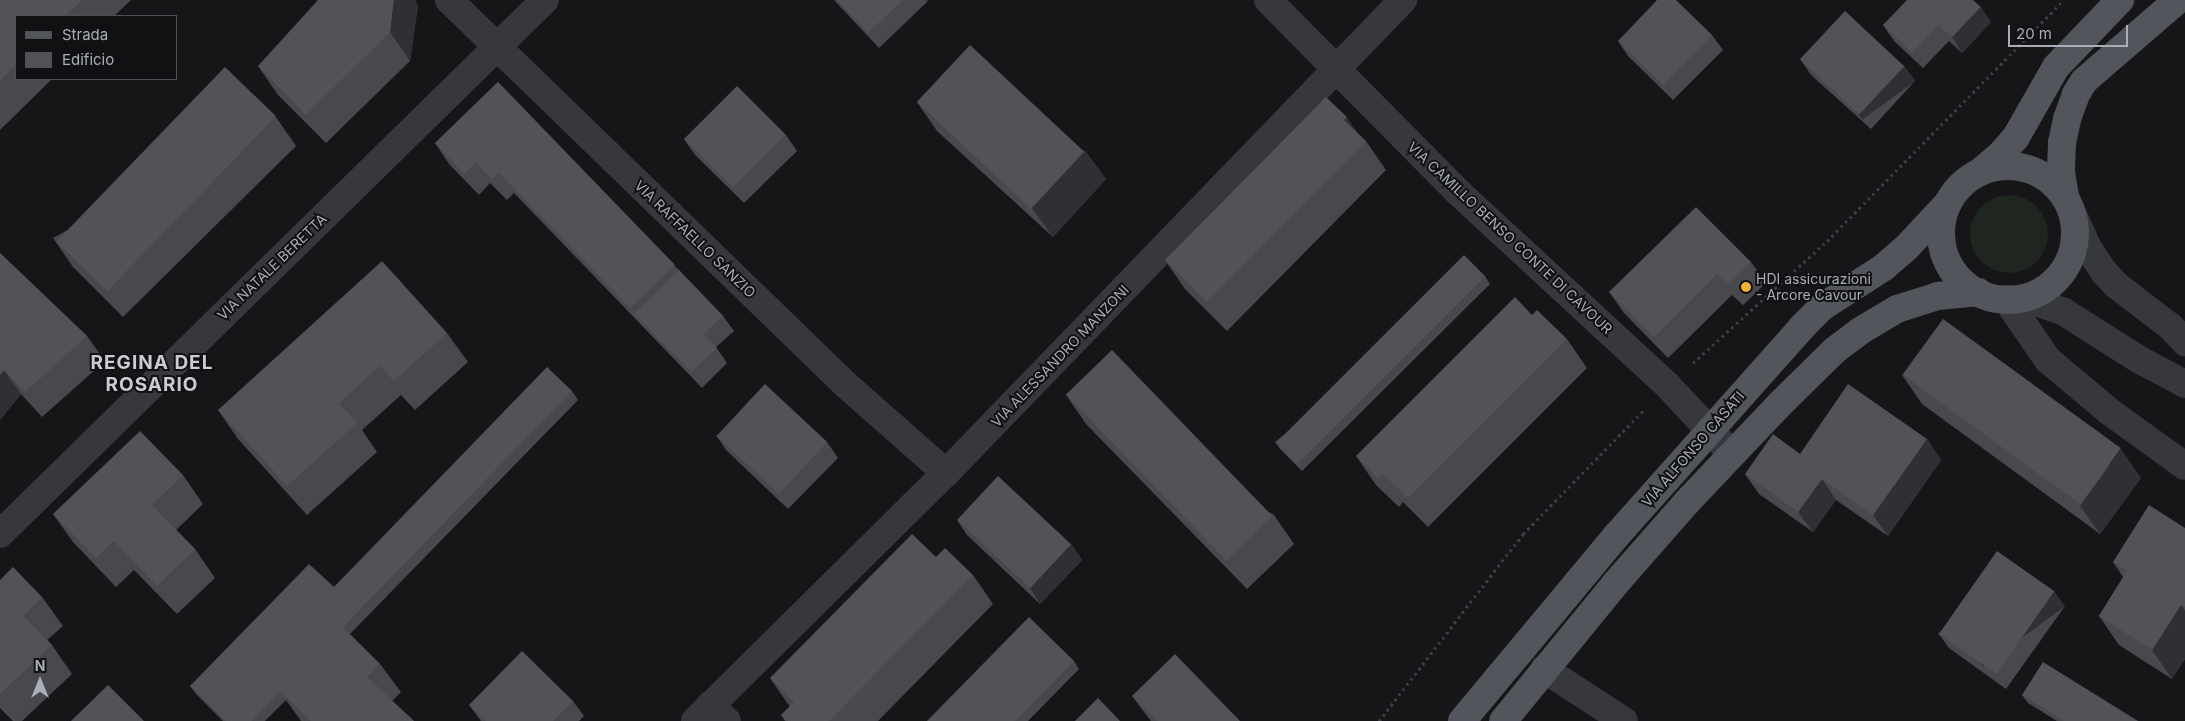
<!DOCTYPE html>
<style>
body{margin:0}
#map{position:relative;width:2185px;height:721px;overflow:hidden;background:#161618;font-family:Inter,sans-serif}
div>[style]{position:absolute}
.green>*{inset:0;background:#1e261f}
.round{border-radius:50%}
.path>*{height:3px;margin-top:-1.5px;transform-origin:0;background:repeating-linear-gradient(90deg,#3d3f44 0 2.5px,transparent 0 6.5px)}
.minor>*{height:28px;margin:-14px;padding:0 14px;transform-origin:14px;border-radius:14px;background:#37383d}
.major>*{height:28px;margin:-14px;padding:0 14px;transform-origin:14px;border-radius:14px;background:#53555c}
.major>.ring{margin:-14px;padding:0;box-sizing:content-box;background:none;border:28px solid #53555c;border-radius:50%}
.wall>*{inset:0;background:#47494d}
.shaded-wall>*{inset:0;background:#2f3033;transform-origin:0 0}
.building>*{inset:0;background:#525359;transform-origin:0 0}
.dots>*{width:14px;height:14px;translate:-50% -50%;box-sizing:border-box;border:2px solid #111113;border-radius:50%}
span{translate:-50% -50%;white-space:nowrap;text-align:center;line-height:1.15;-webkit-text-stroke:4px #111113;paint-order:stroke}
.street-label{font-size:14px;color:#a8adb8}
.poi-label{font-size:14px;color:#a8adb8}
.left{translate:0 -50%;text-align:left}
.district-label{font-size:19px;color:#c9ccd4;font-weight:700;letter-spacing:1px}
.legend{position:absolute;left:15px;top:15px;width:162px;height:65px;box-sizing:border-box;background:#111113;border:1px solid #4d4f55;margin:0;padding:6px 9px;list-style:none;font-size:15px;color:#a8adb8}
.legend li{display:flex;align-items:center;gap:10px;height:25px}
.legend b{width:25px;border:1px solid #4d4f55}
.north{position:absolute;left:15px;top:656px;width:50px;height:50px;-webkit-text-stroke:4px #111113;paint-order:stroke;rotate:0deg;font-size:14px;font-weight:700;line-height:20px;text-align:center;color:#a8adb8}
.north::after{content:'';display:block;margin:auto;width:18px;height:22px;background:#a8adb8;clip-path:polygon(50% 0,100% 100%,50% 72%,0 100%)}
.scale{position:absolute;left:2008px;top:25px;width:120px;height:22px;box-sizing:border-box;border:2px solid #a8adb8;border-top:0;padding-left:6px;font-size:15px;line-height:18px;white-space:nowrap;color:#a8adb8;-webkit-text-stroke:4px #111113;paint-order:stroke}
</style>
<div id="map">
<div class="green">
<div class="round" style="left:1970px;top:195px;width:78px;height:78px"></div>
</div>
<div class="path">
<div style="left:1693px;top:363px;width:181px;rotate:-42.3deg"></div>
<div style="left:1827px;top:241px;width:338px;rotate:-45.5deg"></div>
<div style="left:1379px;top:721px;width:236px;rotate:-52.4deg"></div>
<div style="left:1523px;top:534px;width:172px;rotate:-45.7deg"></div>
</div>
<div class="minor">
<div style="left:449px;top:0;width:552px;rotate:44.12deg"></div>
<div style="left:845px;top:384px;width:135px;rotate:41.4deg"></div>
<div style="left:1268px;top:0;width:270px;rotate:45.3deg"></div>
<div style="left:1458px;top:192px;width:286px;rotate:42.7deg"></div>
<div style="left:1668px;top:386px;width:93px;rotate:46.7deg"></div>
<div style="left:2074px;top:217px;width:32px;rotate:66deg"></div>
<div style="left:2087px;top:246px;width:31px;rotate:57deg"></div>
<div style="left:2104px;top:272px;width:18px;rotate:47deg"></div>
<div style="left:2116px;top:285px;width:69px;rotate:37.4deg"></div>
<div style="left:2171px;top:327px;width:21px;rotate:47deg"></div>
<div style="left:2006px;top:299px;width:74px;rotate:55.5deg"></div>
<div style="left:2048px;top:360px;width:81px;rotate:40deg"></div>
<div style="left:2110px;top:412px;width:92px;rotate:35.8deg"></div>
<div style="left:2006px;top:299px;width:24px;rotate:2deg"></div>
<div style="left:2030px;top:300px;width:36px;rotate:19deg"></div>
<div style="left:2064px;top:312px;width:90px;rotate:32.3deg"></div>
<div style="left:2140px;top:360px;width:51px;rotate:28.1deg"></div>
<div style="left:0;top:534px;width:763px;rotate:-44.42deg"></div>
<div style="left:1544px;top:669px;width:95px;rotate:33deg"></div>
<div style="left:710px;top:705px;width:23px;rotate:43deg"></div>
<div style="left:695px;top:721px;width:353px;rotate:-44.7deg"></div>
<div style="left:946px;top:473px;width:658px;rotate:-45.99deg"></div>
</div>
<div class="major">
<div class="ring" style="left:1941px;top:166px;width:106px;height:106px"></div>
<div style="left:1980px;top:172px;width:26px;rotate:-40deg"></div>
<div style="left:2000px;top:155px;width:24px;rotate:-48deg"></div>
<div style="left:2016px;top:137px;width:81px;rotate:-60.3deg"></div>
<div style="left:2056px;top:67px;width:93px;rotate:-46.3deg"></div>
<div style="left:2065px;top:197px;width:26px;rotate:-99deg"></div>
<div style="left:2061px;top:171px;width:28px;rotate:-88deg"></div>
<div style="left:2062px;top:143px;width:25px;rotate:-78deg"></div>
<div style="left:2067px;top:119px;width:27px;rotate:-70deg"></div>
<div style="left:2076px;top:94px;width:15px;rotate:-58deg"></div>
<div style="left:2084px;top:81px;width:124px;rotate:-40.8deg"></div>
<div style="left:1462px;top:721px;width:242px;rotate:-50.2deg"></div>
<div style="left:1617px;top:535px;width:278px;rotate:-48.3deg"></div>
<div style="left:1802px;top:327px;width:28px;rotate:-45deg"></div>
<div style="left:1822px;top:307px;width:74px;rotate:-32.8deg"></div>
<div style="left:1884px;top:267px;width:30px;rotate:-41deg"></div>
<div style="left:1907px;top:247px;width:60px;rotate:-47deg"></div>
<div style="left:1503px;top:721px;width:177px;rotate:-50.7deg"></div>
<div style="left:1615px;top:584px;width:109px;rotate:-48.7deg"></div>
<div style="left:1687px;top:502px;width:135px;rotate:-46.5deg"></div>
<div style="left:1780px;top:404px;width:77px;rotate:-44.5deg"></div>
<div style="left:1835px;top:350px;width:31px;rotate:-37deg"></div>
<div style="left:1860px;top:331px;width:43px;rotate:-30.7deg"></div>
<div style="left:1897px;top:309px;width:43px;rotate:-17.6deg"></div>
<div style="left:1938px;top:296px;width:41px;rotate:-5.6deg"></div>
</div>
<div class="wall">
<div style="clip-path:polygon(0 0,131px 0,114px 16px,16px 16px,16px 79px,52px 79px,0 130px)"></div>
<div style="clip-path:polygon(834px 0,927px 0,928px 1px,879px 48px)"></div>
<div style="clip-path:polygon(418px 5px,410px 61px,326px 143px,278px 95px,258px 66px)"></div>
<div style="clip-path:polygon(1991px 22px,1962px 53px,1949px 41px,1923px 68px,1894px 41px,1883px 25px)"></div>
<div style="clip-path:polygon(1712px 35px,1723px 50px,1673px 100px,1628px 56px,1618px 41px)"></div>
<div style="clip-path:polygon(1800px 59px,1904px 66px,1915px 81px,1871px 129px,1811px 75px)"></div>
<div style="clip-path:polygon(498px 82px,723px 316px,734px 331px,716px 347px,727px 363px,702px 388px,514px 193px,507px 200px,490px 183px,479px 195px,449px 164px,435px 143px)"></div>
<div style="clip-path:polygon(917px 102px,1085px 151px,1106px 179px,1053px 237px,937px 131px)"></div>
<div style="clip-path:polygon(276px 117px,296px 146px,123px 317px,73px 267px,53px 238px)"></div>
<div style="clip-path:polygon(786px 135px,797px 151px,744px 203px,695px 155px,684px 139px)"></div>
<div style="clip-path:polygon(1366px 141px,1386px 170px,1227px 331px,1185px 289px,1165px 260px)"></div>
<div style="clip-path:polygon(0 253px,87px 336px,105px 361px,42px 417px,21px 394px,0 420px)"></div>
<div style="clip-path:polygon(1751px 262px,1766px 283px,1743px 305px,1732px 295px,1668px 358px,1624px 313px,1609px 292px)"></div>
<div style="clip-path:polygon(1485px 276px,1490px 284px,1302px 471px,1281px 450px,1275px 442px)"></div>
<div style="clip-path:polygon(447px 333px,468px 362px,415px 410px,401px 395px,362px 430px,377px 452px,307px 515px,238px 439px,218px 410px)"></div>
<div style="clip-path:polygon(1567px 339px,1587px 368px,1428px 527px,1403px 502px,1399px 507px,1376px 485px,1356px 456px)"></div>
<div style="clip-path:polygon(1902px 375px,2141px 478px,2100px 534px,1922px 404px)"></div>
<div style="clip-path:polygon(572px 391px,578px 400px,350px 634px,380px 664px,401px 692px,392px 701px,414px 721px,301px 721px,286px 700px,265px 721px,223px 721px,196px 694px,190px 686px,334px 587px)"></div>
<div style="clip-path:polygon(1066px 395px,1274px 515px,1294px 544px,1247px 589px,1086px 424px)"></div>
<div style="clip-path:polygon(716px 435px,827px 442px,838px 458px,788px 509px,726px 450px)"></div>
<div style="clip-path:polygon(1927px 439px,1941px 460px,1888px 536px,1836px 500px,1813px 532px,1759px 494px,1745px 474px,1800px 454px)"></div>
<div style="clip-path:polygon(183px 475px,203px 504px,176px 530px,195px 549px,215px 578px,177px 614px,134px 570px,116px 587px,73px 542px,53px 514px)"></div>
<div style="clip-path:polygon(957px 520px,1071px 544px,1082px 560px,1040px 604px,967px 535px)"></div>
<div style="clip-path:polygon(2185px 528px,2185px 659px,2172px 679px,2119px 645px,2099px 616px,2123px 577px,2113px 562px)"></div>
<div style="clip-path:polygon(936px 557px,973px 575px,993px 604px,878px 721px,785px 721px,781px 715px,790px 707px,770px 678px)"></div>
<div style="clip-path:polygon(0 580px,42px 597px,63px 626px,47px 640px,52px 645px,72px 674px,22px 721px,13px 721px,0 708px)"></div>
<div style="clip-path:polygon(2065px 606px,2006px 689px,1949px 648px,1938px 633px)"></div>
<div style="clip-path:polygon(1074px 661px,1079px 669px,1028px 721px,927px 721px)"></div>
<div style="clip-path:polygon(2022px 695px,2138px 721px,2057px 721px,2028px 703px)"></div>
<div style="clip-path:polygon(1132px 696px,1240px 721px,1151px 721px,1147px 716px)"></div>
<div style="clip-path:polygon(573px 701px,584px 716px,579px 721px,481px 721px,469px 705px)"></div>
</div>
<div class="shaded-wall">
<div style="clip-path:polygon(394px 0,415px 0,418px 5px,410px 61px,390px 32px)"></div>
<div style="clip-path:polygon(1981px 7px,1991px 22px,1962px 53px,1952px 37px)"></div>
<div style="left:1904px;top:66px;width:19px;height:65px;rotate:54deg"></div>
<div style="clip-path:polygon(1347px 117px,1364px 143px,1344px 120px)"></div>
<div style="clip-path:polygon(1085px 151px,1106px 179px,1053px 237px,1032px 208px)"></div>
<div style="clip-path:polygon(4px 370px,21px 394px,0 420px,0 375px)"></div>
<div style="clip-path:polygon(1927px 439px,1941px 460px,1888px 536px,1873px 515px)"></div>
<div style="clip-path:polygon(2121px 449px,2141px 478px,2100px 534px,2080px 506px)"></div>
<div style="clip-path:polygon(1822px 479px,1836px 500px,1813px 532px,1798px 512px)"></div>
<div style="clip-path:polygon(1071px 544px,1082px 560px,1040px 604px,1030px 588px)"></div>
<div style="left:2054px;top:591px;width:19px;height:102px;rotate:54deg"></div>
<div style="clip-path:polygon(2181px 605px,2185px 611px,2185px 659px,2172px 679px,2152px 650px)"></div>
</div>
<div class="building">
<div style="clip-path:polygon(0 0,82px 0,65px 16px,16px 16px,16px 65px,0 81px)"></div>
<div style="clip-path:polygon(318px 0,394px 0,390px 32px,306px 115px,258px 66px)"></div>
<div style="clip-path:polygon(837px 0,903px 0,868px 33px)"></div>
<div style="clip-path:polygon(1657px 0,1676px 0,1712px 35px,1663px 85px,1618px 41px)"></div>
<div style="clip-path:polygon(1907px 0,1973px 0,1981px 7px,1952px 37px,1938px 25px,1912px 53px,1883px 25px)"></div>
<div style="left:1845px;top:11px;width:81px;height:66px;rotate:43deg"></div>
<div style="left:970px;top:45px;width:156px;height:78px;rotate:43deg"></div>
<div style="left:225px;top:67px;width:71px;height:243px;rotate:44deg"></div>
<div style="clip-path:polygon(498px 82px,675px 265px,630px 308px,499px 173px,492px 179px,476px 163px,464px 174px,435px 143px)"></div>
<div style="left:737px;top:86px;width:69px;height:75px;rotate:45deg"></div>
<div style="clip-path:polygon(1326px 97px,1347px 117px,1344px 120px,1366px 141px,1207px 302px,1165px 260px)"></div>
<div style="clip-path:polygon(1696px 207px,1751px 262px,1728px 285px,1717px 274px,1654px 337px,1609px 292px)"></div>
<div style="clip-path:polygon(0 253px,87px 336px,25px 392px,4px 370px,0 375px)"></div>
<div style="left:1464px;top:255px;width:30px;height:266px;rotate:45deg"></div>
<div style="clip-path:polygon(382px 261px,447px 333px,394px 381px,380px 366px,339px 403px,357px 423px,287px 486px,218px 410px)"></div>
<div style="clip-path:polygon(679px 270px,723px 316px,704px 334px,717px 348px,691px 372px,634px 314px)"></div>
<div style="clip-path:polygon(1515px 297px,1532px 315px,1537px 310px,1567px 339px,1408px 498px,1383px 474px,1378px 478px,1356px 456px)"></div>
<div style="left:1943px;top:319px;width:220px;height:69px;rotate:36deg"></div>
<div style="left:1112px;top:350px;width:231px;height:64px;rotate:46deg"></div>
<div style="clip-path:polygon(547px 367px,572px 391px,342px 628px,341px 626px,252px 721px,226px 721px,190px 686px,309px 564px,334px 587px)"></div>
<div style="left:765px;top:384px;width:85px;height:71px;rotate:43deg"></div>
<div style="clip-path:polygon(1848px 384px,1927px 439px,1873px 515px,1822px 479px,1798px 512px,1745px 474px,1773px 434px,1800px 454px)"></div>
<div style="clip-path:polygon(140px 431px,183px 475px,152px 505px,195px 549px,157px 586px,114px 541px,96px 558px,53px 514px)"></div>
<div style="left:998px;top:476px;width:100px;height:60px;rotate:43deg"></div>
<div style="clip-path:polygon(2149px 505px,2185px 528px,2185px 607px,2181px 605px,2152px 650px,2099px 616px,2127px 571px,2113px 562px)"></div>
<div style="clip-path:polygon(912px 534px,936px 557px,945px 548px,973px 575px,829px 721px,787px 721px,781px 715px,794px 702px,770px 678px)"></div>
<div style="left:1997px;top:551px;width:70px;height:101px;rotate:35deg"></div>
<div style="clip-path:polygon(13px 567px,42px 597px,23px 616px,52px 645px,0 694px,0 580px)"></div>
<div style="clip-path:polygon(1029px 617px,1074px 661px,1015px 721px,927px 721px)"></div>
<div style="clip-path:polygon(341px 626px,380px 664px,367px 677px,414px 721px,311px 721px,280px 691px)"></div>
<div style="clip-path:polygon(522px 651px,573px 701px,553px 721px,486px 721px,469px 705px)"></div>
<div style="clip-path:polygon(1175px 654px,1240px 721px,1157px 721px,1132px 696px)"></div>
<div style="clip-path:polygon(2043px 662px,2138px 721px,2064px 721px,2022px 695px)"></div>
<div style="clip-path:polygon(108px 685px,144px 721px,71px 721px)"></div>
<div style="clip-path:polygon(1098px 698px,1120px 721px,1075px 721px)"></div>
</div>
<div class="dots">
<div style="left:1746px;top:287px;background:#f2b134"></div>
</div>
<div class="street-label">
<span style="left:1510px;top:238px;rotate:43deg">VIA CAMILLO BENSO CONTE DI CAVOUR</span>
<span style="left:695px;top:239px;rotate:44deg">VIA RAFFAELLO SANZIO</span>
<span style="left:272px;top:267px;rotate:-44deg">VIA NATALE BERETTA</span>
<span style="left:1060px;top:356px;rotate:-46deg">VIA ALESSANDRO MANZONI</span>
<span style="left:1693px;top:449px;rotate:-49deg">VIA ALFONSO CASATI</span>
</div>
<div class="poi-label">
<span class="left" style="left:1756px;top:287px">HDI assicurazioni<br>- Arcore Cavour</span>
</div>
<div class="district-label">
<span style="left:152px;top:374px">REGINA DEL<br>ROSARIO</span>
</div>
<ul class="legend">
<li><b style="height:6px;background:#53555c"></b>Strada</li>
<li><b style="height:14px;background:#525359"></b>Edificio</li>
</ul>
<div class="north">N</div>
<div class="scale">20 m</div>
</div>
